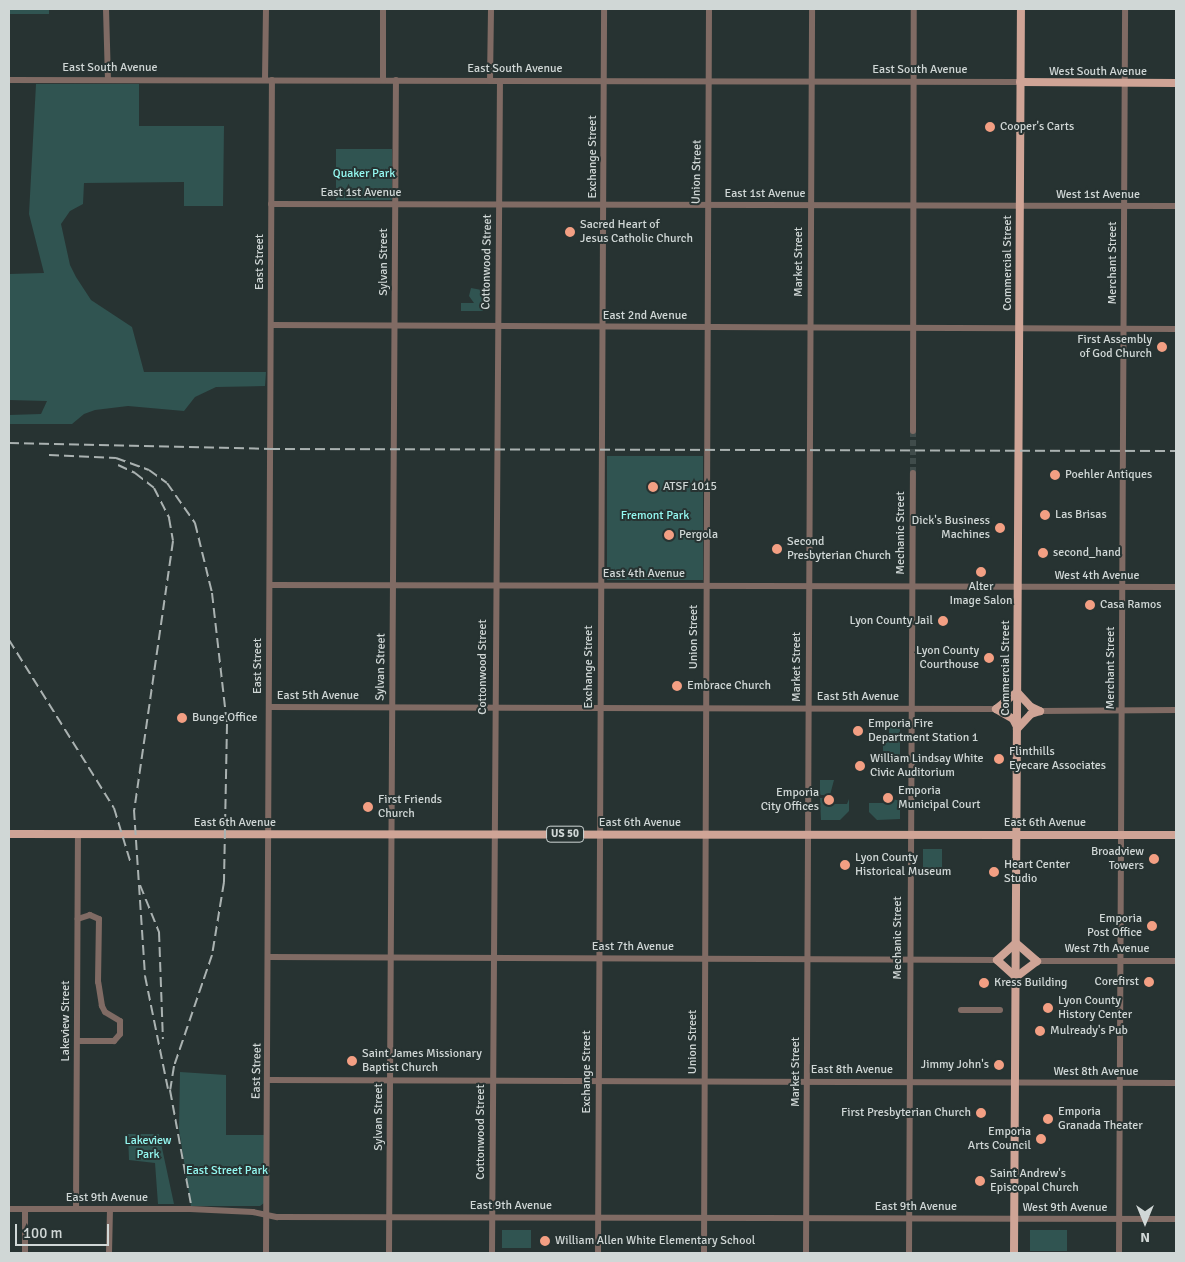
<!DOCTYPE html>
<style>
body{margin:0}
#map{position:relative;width:1185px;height:1262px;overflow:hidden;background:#273332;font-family:Signika,sans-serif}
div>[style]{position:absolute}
.green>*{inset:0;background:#305451;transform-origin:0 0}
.minor-tunnel>*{height:6px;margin-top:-3px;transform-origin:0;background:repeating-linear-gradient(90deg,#404c4b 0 6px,transparent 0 9px)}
.minor>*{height:6px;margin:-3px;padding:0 3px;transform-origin:3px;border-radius:3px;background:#806b64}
.major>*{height:8px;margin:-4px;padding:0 4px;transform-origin:4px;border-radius:4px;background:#cfa496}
.rail>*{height:2px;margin-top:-1px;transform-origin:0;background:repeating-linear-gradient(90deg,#aab2b1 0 10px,transparent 0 15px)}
.dots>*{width:14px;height:14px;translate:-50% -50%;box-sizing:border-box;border:2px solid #273332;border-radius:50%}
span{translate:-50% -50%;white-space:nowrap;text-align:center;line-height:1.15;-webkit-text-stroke:4px #273332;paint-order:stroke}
.shield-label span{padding:1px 4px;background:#273332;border:1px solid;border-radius:4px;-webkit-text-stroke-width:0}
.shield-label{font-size:11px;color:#d0d7d6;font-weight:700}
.street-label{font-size:12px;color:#d0d7d6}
.poi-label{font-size:12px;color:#d0d7d6}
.left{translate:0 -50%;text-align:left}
.right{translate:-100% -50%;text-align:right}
.park-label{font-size:12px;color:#94f8f1}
.frame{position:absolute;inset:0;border:10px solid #d0d7d6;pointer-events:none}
.north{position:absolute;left:1120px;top:1197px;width:50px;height:50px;-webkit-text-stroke:4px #273332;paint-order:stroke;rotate:180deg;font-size:14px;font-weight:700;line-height:20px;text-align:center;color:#d0d7d6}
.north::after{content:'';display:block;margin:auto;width:18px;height:22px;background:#d0d7d6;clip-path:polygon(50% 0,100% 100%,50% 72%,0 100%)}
.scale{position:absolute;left:15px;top:1224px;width:94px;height:22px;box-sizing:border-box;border:2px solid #d0d7d6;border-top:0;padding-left:6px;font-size:15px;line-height:18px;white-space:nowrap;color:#d0d7d6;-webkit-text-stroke:4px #273332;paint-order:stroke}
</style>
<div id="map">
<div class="green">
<div style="left:9px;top:9px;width:40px;height:5px"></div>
<div style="clip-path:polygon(36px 84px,139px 84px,139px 126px,224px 126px,223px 206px,184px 206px,184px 182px,84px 183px,83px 204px,70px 211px,61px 224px,70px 265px,76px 277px,91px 300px,132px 327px,144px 372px,266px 372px,265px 386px,216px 387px,195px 397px,184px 411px,128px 406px,95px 410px,84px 414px,72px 424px,9px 424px,9px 415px,41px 414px,47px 401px,9px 400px,9px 274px,44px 273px,29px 214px)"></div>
<div style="left:336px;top:149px;width:56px;height:51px"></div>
<div style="clip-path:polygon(471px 288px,487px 291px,483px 311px,461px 311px,461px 303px,474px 303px,469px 296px)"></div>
<div style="left:607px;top:456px;width:96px;height:124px"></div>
<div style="clip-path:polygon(885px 721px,900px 721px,900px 759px,883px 759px,883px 739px,889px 739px,889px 726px,885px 726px)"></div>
<div style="clip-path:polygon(820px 780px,834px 780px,830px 795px,820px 795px)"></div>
<div style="clip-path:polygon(820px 798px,830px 798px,831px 804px,847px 804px,849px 799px,849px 811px,840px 820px,821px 820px)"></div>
<div style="clip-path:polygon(889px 798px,900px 801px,900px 819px,877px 820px,869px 812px,869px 803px,888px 803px)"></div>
<div style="left:923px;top:849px;width:19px;height:27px"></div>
<div style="clip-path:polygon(180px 1072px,226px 1075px,226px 1135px,264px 1135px,264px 1203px,260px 1206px,191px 1206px,179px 1129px)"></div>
<div style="clip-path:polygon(128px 1134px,159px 1134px,174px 1204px,158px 1204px,155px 1163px,129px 1160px)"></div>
<div style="left:502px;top:1230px;width:29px;height:18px"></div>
<div style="left:1030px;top:1230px;width:37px;height:21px"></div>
</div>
<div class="minor-tunnel">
<div style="left:913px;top:431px;width:42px;rotate:90deg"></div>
</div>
<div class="minor">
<div style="left:106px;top:9px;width:70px;rotate:88.4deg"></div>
<div style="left:9px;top:80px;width:1011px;rotate:0.11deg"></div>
<div style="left:265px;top:80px;width:71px;rotate:-89.2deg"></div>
<div style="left:383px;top:80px;width:71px;rotate:-90deg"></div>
<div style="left:490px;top:81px;width:72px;rotate:-89.2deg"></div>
<div style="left:271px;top:204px;width:905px;rotate:0.13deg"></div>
<div style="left:271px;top:325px;width:905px;rotate:0.25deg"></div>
<div style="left:913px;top:431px;width:422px;rotate:-89.9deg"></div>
<div style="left:270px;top:585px;width:906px;rotate:0.13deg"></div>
<div style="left:269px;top:707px;width:727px;rotate:0.16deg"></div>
<div style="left:1040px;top:711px;width:136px;rotate:-0.4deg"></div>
<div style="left:270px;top:957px;width:727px;rotate:0.24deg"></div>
<div style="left:1037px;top:961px;width:139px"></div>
<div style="left:961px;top:1010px;width:39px"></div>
<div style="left:77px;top:1041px;width:37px"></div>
<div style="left:114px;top:1041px;width:9px;rotate:-49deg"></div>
<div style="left:120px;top:1034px;width:13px;rotate:-90deg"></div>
<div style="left:120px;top:1021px;width:17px;rotate:-149deg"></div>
<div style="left:105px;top:1012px;width:7px;rotate:-117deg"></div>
<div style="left:102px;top:1006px;width:24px;rotate:-99deg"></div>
<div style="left:98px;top:982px;width:63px;rotate:-89.1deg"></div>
<div style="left:99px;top:919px;width:10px;rotate:-156deg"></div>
<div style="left:90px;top:915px;width:13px;rotate:162deg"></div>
<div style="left:268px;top:1080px;width:908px;rotate:0.19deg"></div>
<div style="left:9px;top:1209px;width:181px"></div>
<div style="left:190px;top:1209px;width:63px;rotate:2.7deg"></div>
<div style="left:253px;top:1212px;width:25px;rotate:12deg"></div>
<div style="left:277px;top:1217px;width:899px;rotate:0.13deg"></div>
<div style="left:76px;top:1209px;width:375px;rotate:-89.7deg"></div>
<div style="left:25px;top:1253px;width:44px;rotate:-90deg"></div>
<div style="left:109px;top:1253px;width:44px;rotate:-88.7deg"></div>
<div style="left:266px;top:1253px;width:1173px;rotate:-89.71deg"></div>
<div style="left:389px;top:1253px;width:1173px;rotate:-89.66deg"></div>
<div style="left:492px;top:1253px;width:1172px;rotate:-89.61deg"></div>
<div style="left:598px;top:1253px;width:1244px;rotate:-89.72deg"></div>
<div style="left:704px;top:1253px;width:1244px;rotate:-89.77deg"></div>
<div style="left:806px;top:1253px;width:1244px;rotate:-89.72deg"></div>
<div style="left:909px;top:1253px;width:780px;rotate:-89.71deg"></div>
<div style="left:1119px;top:1253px;width:1244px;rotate:-89.72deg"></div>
</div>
<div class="major">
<div style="left:1020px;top:82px;width:156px;rotate:0.4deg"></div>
<div style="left:996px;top:709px;width:27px;rotate:-39deg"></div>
<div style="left:1017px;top:692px;width:21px;rotate:47deg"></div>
<div style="left:1031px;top:707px;width:10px;rotate:24deg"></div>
<div style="left:996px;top:709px;width:20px;rotate:30deg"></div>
<div style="left:1013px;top:719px;width:9px;rotate:63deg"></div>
<div style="left:1017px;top:729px;width:21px;rotate:-47deg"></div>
<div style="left:1031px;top:714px;width:9px;rotate:-18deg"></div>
<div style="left:9px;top:834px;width:1167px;rotate:0.05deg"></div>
<div style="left:997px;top:960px;width:25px;rotate:42deg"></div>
<div style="left:1016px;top:977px;width:26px;rotate:-37deg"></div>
<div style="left:997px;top:960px;width:25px;rotate:-42deg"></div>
<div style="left:1016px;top:943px;width:28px;rotate:41deg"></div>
<div style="left:1014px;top:1253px;width:1244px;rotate:-89.68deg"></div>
</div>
<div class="rail">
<div style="left:9px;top:443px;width:261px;rotate:1.3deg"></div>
<div style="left:270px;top:449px;width:906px;rotate:0.13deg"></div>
<div style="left:49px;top:455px;width:67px;rotate:2.6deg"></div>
<div style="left:116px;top:458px;width:35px;rotate:20deg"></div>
<div style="left:149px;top:470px;width:22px;rotate:36deg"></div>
<div style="left:167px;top:483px;width:49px;rotate:55deg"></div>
<div style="left:195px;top:523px;width:72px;rotate:76.3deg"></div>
<div style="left:212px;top:593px;width:132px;rotate:83.5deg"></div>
<div style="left:227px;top:724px;width:158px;rotate:91.1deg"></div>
<div style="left:224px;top:882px;width:74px;rotate:99.3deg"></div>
<div style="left:212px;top:955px;width:117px;rotate:108.9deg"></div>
<div style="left:174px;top:1066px;width:24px;rotate:99deg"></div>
<div style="left:170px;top:1090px;width:116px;rotate:79.6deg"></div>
<div style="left:118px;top:465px;width:19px;rotate:25deg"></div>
<div style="left:135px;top:473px;width:24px;rotate:38deg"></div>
<div style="left:154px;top:488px;width:34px;rotate:63deg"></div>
<div style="left:169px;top:518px;width:23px;rotate:80deg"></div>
<div style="left:173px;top:541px;width:272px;rotate:98.2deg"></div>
<div style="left:134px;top:810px;width:166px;rotate:86.2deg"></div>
<div style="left:145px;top:976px;width:115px;rotate:78.5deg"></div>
<div style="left:9px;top:640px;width:198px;rotate:58deg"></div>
<div style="left:114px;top:808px;width:59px;rotate:73.1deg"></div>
<div style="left:140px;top:885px;width:51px;rotate:68deg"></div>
<div style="left:159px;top:932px;width:107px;rotate:87.9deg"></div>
</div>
<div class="dots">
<div style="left:990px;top:127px;background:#f39f83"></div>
<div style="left:570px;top:232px;background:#f39f83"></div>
<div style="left:1162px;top:347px;background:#f39f83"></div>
<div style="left:1055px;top:475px;background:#f39f83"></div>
<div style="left:653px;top:487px;background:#f39f83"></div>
<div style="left:1045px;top:515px;background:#f39f83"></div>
<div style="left:1000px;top:528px;background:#f39f83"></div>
<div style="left:669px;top:535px;background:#f39f83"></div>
<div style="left:777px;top:549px;background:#f39f83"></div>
<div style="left:1043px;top:553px;background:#f39f83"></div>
<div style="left:981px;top:572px;background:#f39f83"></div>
<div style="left:1090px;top:605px;background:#f39f83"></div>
<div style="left:943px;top:621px;background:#f39f83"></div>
<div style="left:989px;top:658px;background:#f39f83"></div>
<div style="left:677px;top:686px;background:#f39f83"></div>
<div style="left:182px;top:718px;background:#f39f83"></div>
<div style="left:858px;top:731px;background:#f39f83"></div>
<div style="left:999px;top:759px;background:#f39f83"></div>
<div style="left:860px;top:766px;background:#f39f83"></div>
<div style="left:888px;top:798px;background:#f39f83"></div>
<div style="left:829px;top:800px;background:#f39f83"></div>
<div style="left:368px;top:807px;background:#f39f83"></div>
<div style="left:1154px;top:859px;background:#f39f83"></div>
<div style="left:845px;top:865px;background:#f39f83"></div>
<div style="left:994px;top:872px;background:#f39f83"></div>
<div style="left:1152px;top:926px;background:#f39f83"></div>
<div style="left:1149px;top:982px;background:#f39f83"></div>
<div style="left:984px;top:983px;background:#f39f83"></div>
<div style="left:1048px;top:1008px;background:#f39f83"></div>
<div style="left:1040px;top:1031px;background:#f39f83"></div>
<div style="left:352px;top:1061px;background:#f39f83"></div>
<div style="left:999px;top:1065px;background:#f39f83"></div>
<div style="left:981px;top:1113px;background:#f39f83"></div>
<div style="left:1048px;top:1119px;background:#f39f83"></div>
<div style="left:1041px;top:1139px;background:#f39f83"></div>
<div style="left:980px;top:1181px;background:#f39f83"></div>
<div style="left:545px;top:1241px;background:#f39f83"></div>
</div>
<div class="shield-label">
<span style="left:565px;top:834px">US 50</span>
</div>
<div class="street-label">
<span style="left:110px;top:68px">East South Avenue</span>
<span style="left:515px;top:69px">East South Avenue</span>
<span style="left:920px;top:70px">East South Avenue</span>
<span style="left:1098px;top:72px">West South Avenue</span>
<span style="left:593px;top:157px;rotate:-90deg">Exchange Street</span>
<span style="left:697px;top:172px;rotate:-89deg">Union Street</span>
<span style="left:361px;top:193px">East 1st Avenue</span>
<span style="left:765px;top:194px">East 1st Avenue</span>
<span style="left:1098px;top:195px">West 1st Avenue</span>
<span style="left:260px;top:262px;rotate:-90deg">East Street</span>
<span style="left:384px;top:262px;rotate:-90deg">Sylvan Street</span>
<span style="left:487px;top:262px;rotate:-89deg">Cottonwood Street</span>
<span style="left:799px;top:262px;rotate:-90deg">Market Street</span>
<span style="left:1008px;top:263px;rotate:-90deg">Commercial Street</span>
<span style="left:1113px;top:263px;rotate:-90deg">Merchant Street</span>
<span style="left:645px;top:316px">East 2nd Avenue</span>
<span style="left:901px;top:533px;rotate:-90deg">Mechanic Street</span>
<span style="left:644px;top:574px">East 4th Avenue</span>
<span style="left:1097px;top:576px">West 4th Avenue</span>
<span style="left:694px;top:637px;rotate:-90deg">Union Street</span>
<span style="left:258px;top:666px;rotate:-90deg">East Street</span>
<span style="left:381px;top:667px;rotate:-89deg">Sylvan Street</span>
<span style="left:483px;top:667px;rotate:-90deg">Cottonwood Street</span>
<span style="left:589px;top:667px;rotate:-90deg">Exchange Street</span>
<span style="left:797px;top:667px;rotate:-90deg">Market Street</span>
<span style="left:1006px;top:668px;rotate:-90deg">Commercial Street</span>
<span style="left:1111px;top:668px;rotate:-90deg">Merchant Street</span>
<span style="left:318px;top:696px">East 5th Avenue</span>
<span style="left:858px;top:697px">East 5th Avenue</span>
<span style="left:235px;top:823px">East 6th Avenue</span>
<span style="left:640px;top:823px">East 6th Avenue</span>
<span style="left:1045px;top:823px">East 6th Avenue</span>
<span style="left:898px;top:938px;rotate:-90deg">Mechanic Street</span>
<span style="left:633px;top:947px">East 7th Avenue</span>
<span style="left:1107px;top:949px">West 7th Avenue</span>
<span style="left:66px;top:1021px;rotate:-90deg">Lakeview Street</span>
<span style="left:693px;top:1042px;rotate:-90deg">Union Street</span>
<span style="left:852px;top:1070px">East 8th Avenue</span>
<span style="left:257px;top:1071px;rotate:-89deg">East Street</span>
<span style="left:587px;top:1072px;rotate:-90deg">Exchange Street</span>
<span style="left:796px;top:1072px;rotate:-90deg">Market Street</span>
<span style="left:1096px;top:1072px">West 8th Avenue</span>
<span style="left:379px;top:1117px;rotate:-90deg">Sylvan Street</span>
<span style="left:481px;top:1132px;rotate:-90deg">Cottonwood Street</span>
<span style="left:107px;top:1198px">East 9th Avenue</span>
<span style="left:511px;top:1206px">East 9th Avenue</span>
<span style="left:916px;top:1207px">East 9th Avenue</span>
<span style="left:1065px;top:1208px">West 9th Avenue</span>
</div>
<div class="poi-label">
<span class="left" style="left:1000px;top:127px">Cooper's Carts</span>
<span class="left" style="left:580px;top:232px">Sacred Heart of<br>Jesus Catholic Church</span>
<span class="right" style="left:1152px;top:347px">First Assembly<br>of God Church</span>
<span class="left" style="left:1065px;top:475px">Poehler Antiques</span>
<span class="left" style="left:663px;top:487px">ATSF 1015</span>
<span class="left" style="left:1055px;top:515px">Las Brisas</span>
<span class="right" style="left:990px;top:528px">Dick's Business<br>Machines</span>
<span class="left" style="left:679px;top:535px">Pergola</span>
<span class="left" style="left:787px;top:549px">Second<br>Presbyterian Church</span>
<span class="left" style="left:1053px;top:553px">second_hand</span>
<span style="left:981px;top:594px">Alter<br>Image Salon</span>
<span class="left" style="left:1100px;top:605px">Casa Ramos</span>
<span class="right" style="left:933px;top:621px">Lyon County Jail</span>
<span class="right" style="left:979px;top:658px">Lyon County<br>Courthouse</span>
<span class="left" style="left:687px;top:686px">Embrace Church</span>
<span class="left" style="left:192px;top:718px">Bunge Office</span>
<span class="left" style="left:868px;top:731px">Emporia Fire<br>Department Station 1</span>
<span class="left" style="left:1009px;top:759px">Flinthills<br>Eyecare Associates</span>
<span class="left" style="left:870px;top:766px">William Lindsay White<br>Civic Auditorium</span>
<span class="left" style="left:898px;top:798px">Emporia<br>Municipal Court</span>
<span class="right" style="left:819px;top:800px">Emporia<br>City Offices</span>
<span class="left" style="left:378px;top:807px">First Friends<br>Church</span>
<span class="right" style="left:1144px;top:859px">Broadview<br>Towers</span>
<span class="left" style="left:855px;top:865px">Lyon County<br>Historical Museum</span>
<span class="left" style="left:1004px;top:872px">Heart Center<br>Studio</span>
<span class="right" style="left:1142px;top:926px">Emporia<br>Post Office</span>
<span class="right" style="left:1139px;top:982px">Corefirst</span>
<span class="left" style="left:994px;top:983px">Kress Building</span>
<span class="left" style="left:1058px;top:1008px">Lyon County<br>History Center</span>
<span class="left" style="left:1050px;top:1031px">Mulready's Pub</span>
<span class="left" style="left:362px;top:1061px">Saint James Missionary<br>Baptist Church</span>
<span class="right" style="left:989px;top:1065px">Jimmy John's</span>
<span class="left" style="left:1058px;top:1119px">Emporia<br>Granada Theater</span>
<span class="right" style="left:971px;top:1113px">First Presbyterian Church</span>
<span class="right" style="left:1031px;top:1139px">Emporia<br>Arts Council</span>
<span class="left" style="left:990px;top:1181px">Saint Andrew's<br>Episcopal Church</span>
<span class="left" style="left:555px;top:1241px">William Allen White Elementary School</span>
</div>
<div class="park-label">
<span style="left:364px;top:174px">Quaker Park</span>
<span style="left:655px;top:516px">Fremont Park</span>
<span style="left:148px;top:1148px">Lakeview<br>Park</span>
<span style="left:227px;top:1171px">East Street Park</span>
</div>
<div class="frame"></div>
<div class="north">N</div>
<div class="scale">100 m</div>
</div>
